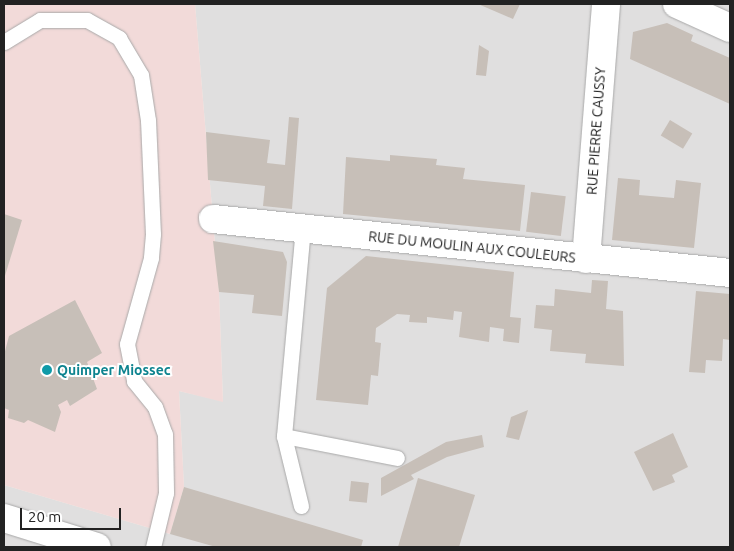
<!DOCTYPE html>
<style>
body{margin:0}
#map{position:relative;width:734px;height:551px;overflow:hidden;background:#f2efe9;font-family:Ubuntu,sans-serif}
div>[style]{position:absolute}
.residential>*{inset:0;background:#e0dfdf}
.commercial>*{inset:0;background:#f2dad9}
.building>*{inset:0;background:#c7bfb8;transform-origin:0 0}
.roads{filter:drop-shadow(0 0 1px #a9a9a9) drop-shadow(0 0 1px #a9a9a9)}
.lane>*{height:15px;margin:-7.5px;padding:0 7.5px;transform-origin:7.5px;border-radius:7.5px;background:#fff}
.street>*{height:28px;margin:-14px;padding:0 14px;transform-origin:14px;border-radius:14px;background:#fff}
.dots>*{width:14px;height:14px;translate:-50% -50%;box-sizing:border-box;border:2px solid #fff;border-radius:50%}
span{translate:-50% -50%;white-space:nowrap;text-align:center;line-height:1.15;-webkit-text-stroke:4px #fff;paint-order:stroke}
.street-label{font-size:14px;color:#222}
.culture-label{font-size:14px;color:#0d838f;font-weight:700}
.left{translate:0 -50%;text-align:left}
.frame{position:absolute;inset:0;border:5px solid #222;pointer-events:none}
.scale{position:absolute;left:20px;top:508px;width:101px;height:22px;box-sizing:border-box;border:2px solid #222;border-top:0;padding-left:6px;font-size:15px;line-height:18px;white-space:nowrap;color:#222;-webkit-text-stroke:4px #fff;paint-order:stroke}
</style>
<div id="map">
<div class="residential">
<div style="clip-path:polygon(195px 4px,730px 4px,730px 547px,4px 547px,4px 485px,170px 534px,184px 487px,179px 391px,223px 401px,219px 292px)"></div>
</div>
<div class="commercial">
<div style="clip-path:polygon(4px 4px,195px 4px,219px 292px,223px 402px,179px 391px,184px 487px,170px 534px,4px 485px)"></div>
</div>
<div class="building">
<div style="clip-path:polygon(478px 4px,520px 4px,513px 19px)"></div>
<div style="clip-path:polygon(667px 23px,693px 35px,691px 41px,730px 58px,730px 104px,630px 59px,633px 32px)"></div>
<div style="clip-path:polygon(479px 45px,489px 51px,486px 76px,476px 75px)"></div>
<div style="clip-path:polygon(289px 117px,299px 118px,292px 209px,263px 206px,265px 186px,208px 180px,206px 132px,270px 140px,267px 163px,285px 165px)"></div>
<div style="left:670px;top:120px;width:26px;height:18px;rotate:31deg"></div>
<div style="clip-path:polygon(390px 155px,437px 159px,436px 165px,465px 168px,463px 179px,525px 185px,520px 231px,343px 214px,346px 157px,390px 161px)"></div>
<div style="clip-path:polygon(618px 178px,640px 180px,639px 195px,674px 198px,676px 180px,701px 183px,694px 248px,612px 240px)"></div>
<div style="left:531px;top:192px;width:35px;height:40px;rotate:7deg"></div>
<div style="clip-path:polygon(4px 214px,22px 220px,4px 279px)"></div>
<div style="clip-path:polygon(213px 241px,283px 252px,287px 262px,282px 316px,252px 313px,254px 295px,219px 292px)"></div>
<div style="clip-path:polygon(366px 256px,514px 272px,510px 317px,521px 318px,519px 343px,503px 341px,504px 329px,490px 327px,489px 342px,459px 337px,462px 312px,454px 311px,453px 320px,427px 317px,427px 323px,409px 322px,410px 315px,397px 314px,376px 328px,375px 342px,381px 343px,378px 376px,371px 375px,368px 405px,316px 400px,327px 288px)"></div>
<div style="clip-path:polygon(592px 280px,608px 281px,606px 309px,623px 311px,624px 366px,585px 363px,586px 354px,550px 351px,552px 330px,534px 328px,536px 305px,554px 306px,555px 289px,591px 293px)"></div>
<div style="clip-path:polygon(696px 291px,730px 294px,730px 340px,723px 339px,722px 361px,706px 360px,705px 373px,689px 372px)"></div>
<div style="clip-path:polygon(75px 300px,102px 353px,87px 362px,97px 389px,70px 406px,67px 400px,58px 405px,61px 412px,55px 432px,28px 420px,24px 423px,8px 418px,9px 410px,4px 408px,4px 355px,9px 336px)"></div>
<div style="clip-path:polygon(528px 410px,519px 440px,506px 437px,511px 417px)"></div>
<div style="clip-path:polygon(673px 433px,688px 467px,672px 475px,675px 482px,653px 491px,634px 452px)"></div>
<div style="clip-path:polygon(482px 435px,484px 447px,447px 457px,411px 475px,414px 479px,381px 496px,381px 478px,446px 442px)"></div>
<div style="clip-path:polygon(418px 478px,475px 495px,459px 547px,398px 547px)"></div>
<div style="left:351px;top:481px;width:18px;height:20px;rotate:6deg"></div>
<div style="clip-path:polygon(184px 487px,363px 540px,361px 547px,216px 547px,170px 534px)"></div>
</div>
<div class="roads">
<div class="lane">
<div style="left:4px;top:42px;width:42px;rotate:-31.4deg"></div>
<div style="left:40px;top:20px;width:47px"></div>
<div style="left:87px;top:20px;width:37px;rotate:29deg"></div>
<div style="left:119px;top:38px;width:43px;rotate:59.3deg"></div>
<div style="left:141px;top:75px;width:46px;rotate:81.2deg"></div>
<div style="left:148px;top:120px;width:114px;rotate:87.5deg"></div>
<div style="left:153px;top:234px;width:24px;rotate:95deg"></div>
<div style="left:151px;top:258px;width:89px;rotate:105.6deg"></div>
<div style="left:127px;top:344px;width:38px;rotate:79deg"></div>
<div style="left:134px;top:381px;width:33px;rotate:51deg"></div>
<div style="left:155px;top:407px;width:29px;rotate:70deg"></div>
<div style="left:165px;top:434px;width:59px;rotate:89deg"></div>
<div style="left:166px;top:493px;width:56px;rotate:103.5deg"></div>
<div style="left:284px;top:436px;width:115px;rotate:11deg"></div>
<div style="left:301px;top:506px;width:72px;rotate:-103.7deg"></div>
<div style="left:284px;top:436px;width:208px;rotate:-84.8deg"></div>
</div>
<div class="street">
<div style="left:677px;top:4px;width:58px;rotate:24.4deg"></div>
<div style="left:213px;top:219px;width:520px;rotate:5.96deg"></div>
<div style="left:586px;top:259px;width:256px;rotate:-85.5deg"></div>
<div style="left:4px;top:518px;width:97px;rotate:17.3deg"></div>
</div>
</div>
<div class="dots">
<div style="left:47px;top:370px;background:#0f9aa8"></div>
</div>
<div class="street-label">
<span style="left:596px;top:131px;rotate:-86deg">RUE PIERRE CAUSSY</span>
<span style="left:472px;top:247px;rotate:6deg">RUE DU MOULIN AUX COULEURS</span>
</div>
<div class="culture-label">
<span class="left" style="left:57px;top:370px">Quimper Miossec</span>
</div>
<div class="frame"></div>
<div class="scale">20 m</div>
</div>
